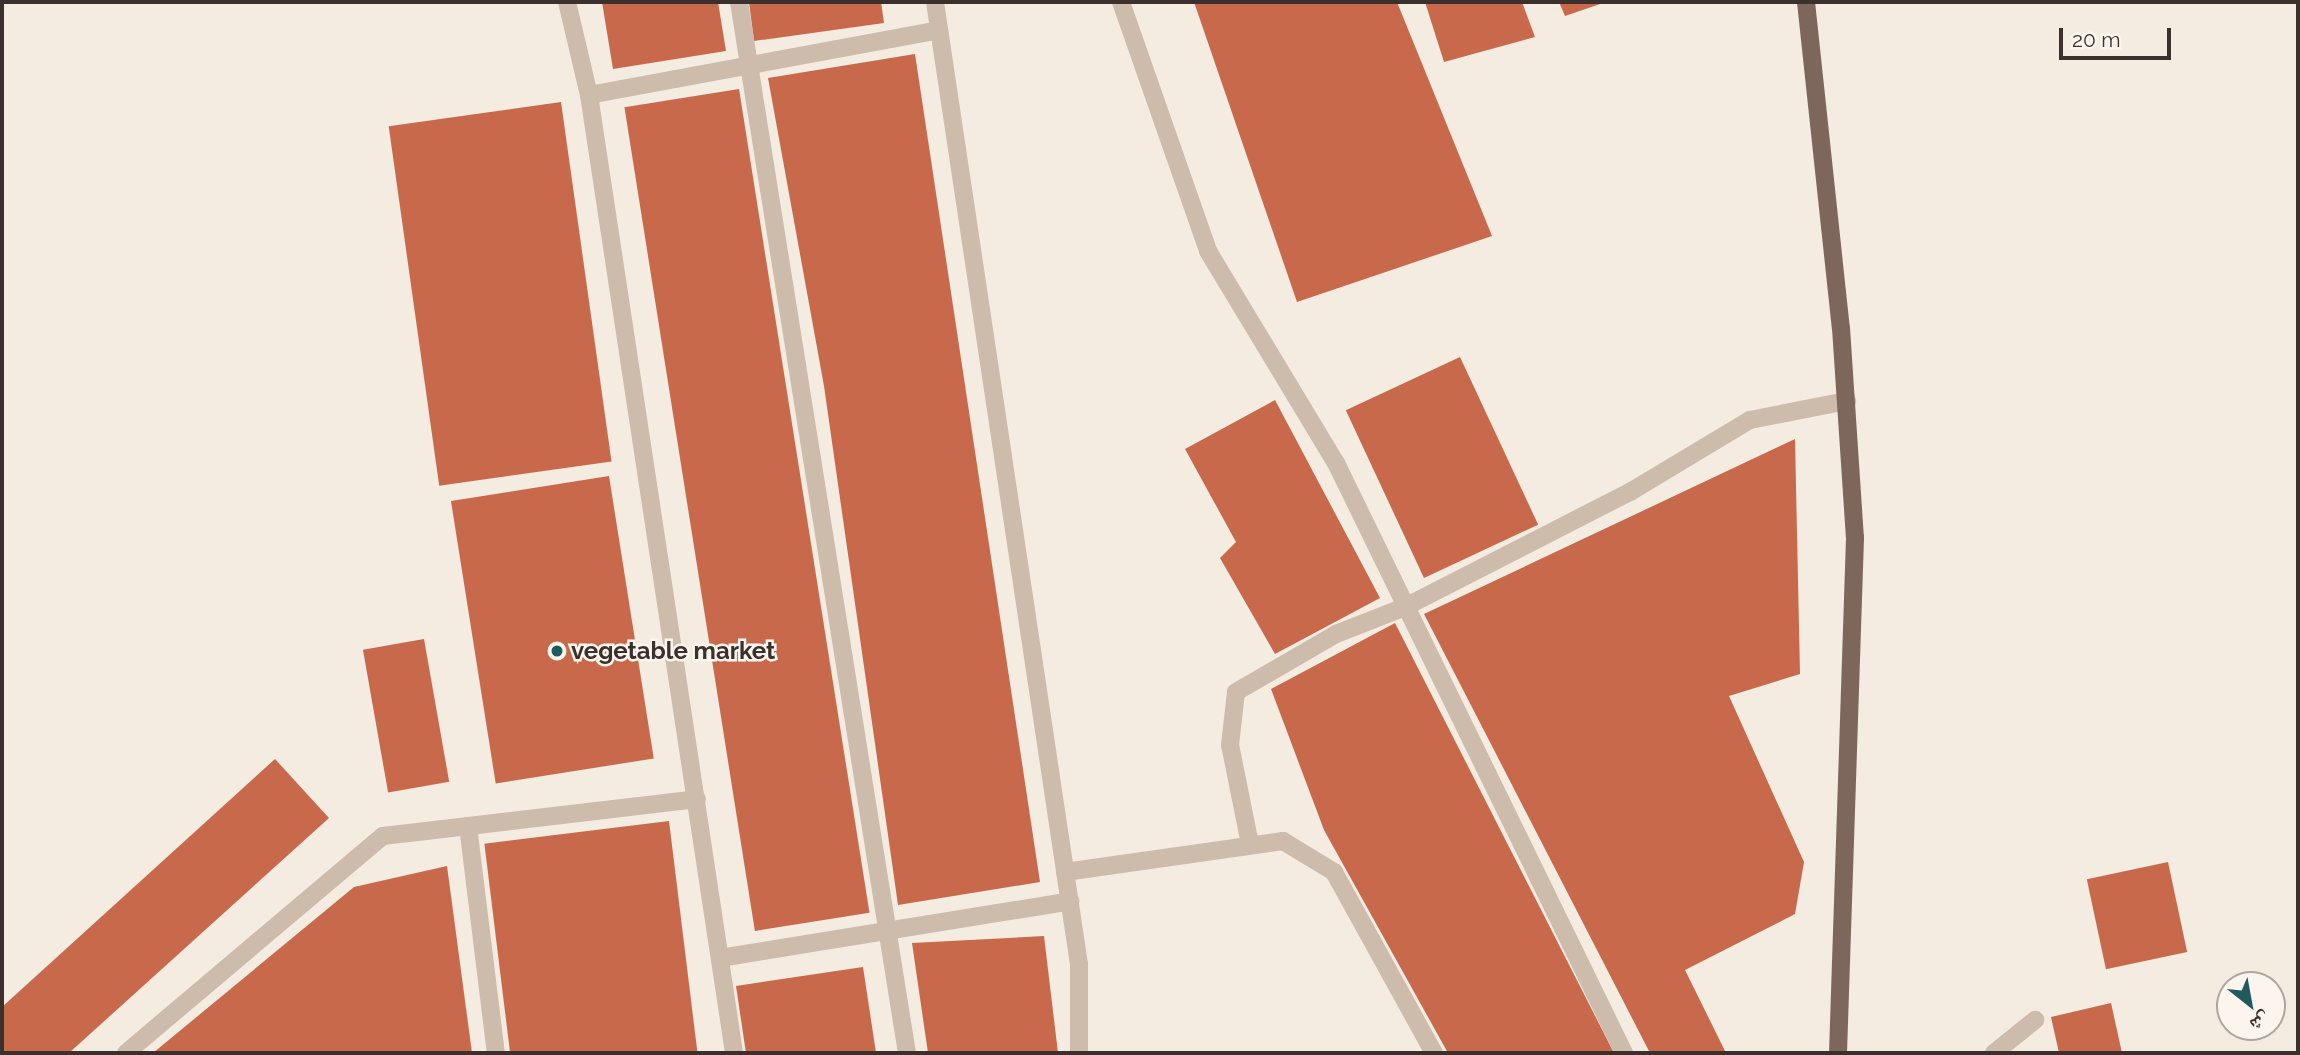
<!DOCTYPE html>
<meta charset="utf-8">
<style>
body{margin:0}
#map{position:relative;width:2300px;height:1055px;overflow:hidden;background:#f4ebe1;font-family:Raleway,"Noto Naskh Arabic",sans-serif}
div>[style]{position:absolute}
.building>*{inset:0;background:#c8694b;transform-origin:0 0}
.minor>*{height:18px;margin:-9px;padding:0 9px;transform-origin:9px;border-radius:9px;background:#cdbbac}
.primary>*{height:18px;margin:-9px;padding:0 9px;transform-origin:9px;border-radius:9px;background:#7d675c}
.dots>*{width:19px;height:19px;translate:-50% -50%;box-sizing:border-box;border:4px solid #fbf5ee;border-radius:50%}
span{translate:-50% -50%;white-space:nowrap;text-align:center;line-height:1.15;-webkit-text-stroke:5px #fbf5ee;paint-order:stroke}
.poi-label{font-size:24px;color:#3b302b;font-weight:700}
.left{translate:0 -50%;text-align:left}
.frame{position:absolute;inset:0;border:4px solid #3b302b;pointer-events:none}
.north{position:absolute;left:2216px;top:971px;width:70px;height:70px;box-sizing:border-box;background:#fbf5ee;border:2px solid #aea6a0;border-radius:50%;rotate:149deg;font-size:19px;font-weight:700;line-height:28px;text-align:center;color:#3b302b}
.north::after{content:'';display:block;margin:auto;width:24px;height:32px;background:#1f5a5e;clip-path:polygon(50% 0,100% 100%,50% 72%,0 100%)}
.scale{position:absolute;left:2059px;top:28px;width:112px;height:32px;box-sizing:border-box;border:4px solid #3b302b;border-top:0;padding-left:9px;font-size:21px;line-height:24px;white-space:nowrap;color:#3b302b;-webkit-text-stroke:5px #fbf5ee;paint-order:stroke}
</style>
<div id="map">
<div class="building">
<div style="clip-path:polygon(602px 2px,718px 2px,726px 51px,613px 69px)"></div>
<div style="clip-path:polygon(749px 2px,881px 2px,884px 23px,754px 41px)"></div>
<div style="clip-path:polygon(1194px 2px,1397px 2px,1492px 236px,1297px 302px)"></div>
<div style="clip-path:polygon(1425px 2px,1522px 2px,1535px 37px,1444px 62px)"></div>
<div style="clip-path:polygon(1559px 2px,1606px 2px,1565px 16px)"></div>
<div style="clip-path:polygon(915px 54px,1040px 882px,898px 905px,824px 386px,768px 78px)"></div>
<div style="left:739px;top:89px;width:834px;height:116px;rotate:81deg"></div>
<div style="left:561px;top:102px;width:363px;height:174px;rotate:82deg"></div>
<div style="left:1460px;top:357px;width:185px;height:126px;rotate:65deg"></div>
<div style="clip-path:polygon(1275px 400px,1380px 598px,1275px 654px,1220px 558px,1236px 542px,1185px 449px)"></div>
<div style="clip-path:polygon(1795px 439px,1800px 674px,1729px 696px,1804px 862px,1795px 914px,1685px 970px,1726px 1053px,1650px 1053px,1424px 614px)"></div>
<div style="left:609px;top:476px;width:286px;height:160px;rotate:81deg"></div>
<div style="clip-path:polygon(1395px 623px,1614px 1053px,1448px 1053px,1324px 830px,1271px 689px)"></div>
<div style="left:424px;top:639px;width:145px;height:62px;rotate:80deg"></div>
<div style="clip-path:polygon(275px 759px,329px 818px,69px 1053px,2px 1053px,2px 1007px)"></div>
<div style="left:669px;top:821px;width:234px;height:186px;rotate:83deg"></div>
<div style="left:2168px;top:862px;width:92px;height:83px;rotate:78deg"></div>
<div style="clip-path:polygon(447px 866px,472px 1053px,153px 1053px,354px 887px)"></div>
<div style="clip-path:polygon(1044px 936px,1058px 1053px,928px 1053px,912px 943px)"></div>
<div style="clip-path:polygon(863px 967px,876px 1053px,746px 1053px,736px 986px)"></div>
<div style="clip-path:polygon(2111px 1003px,2122px 1053px,2059px 1053px,2051px 1017px)"></div>
</div>
<div class="minor">
<div style="left:567px;top:2px;width:96px;rotate:76.7deg"></div>
<div style="left:589px;top:95px;width:969px;rotate:81.39deg"></div>
<div style="left:739px;top:2px;width:1064px;rotate:80.92deg"></div>
<div style="left:935px;top:2px;width:973px;rotate:81.49deg"></div>
<div style="left:1079px;top:964px;width:89px;rotate:90deg"></div>
<div style="left:1121px;top:2px;width:264px;rotate:70.7deg"></div>
<div style="left:1208px;top:251px;width:248px;rotate:58.9deg"></div>
<div style="left:1336px;top:463px;width:657px;rotate:63.98deg"></div>
<div style="left:589px;top:95px;width:356px;rotate:-10.5deg"></div>
<div style="left:468px;top:826px;width:229px;rotate:83deg"></div>
<div style="left:1250px;top:844px;width:101px;rotate:-101.4deg"></div>
<div style="left:1230px;top:745px;width:53px;rotate:-83.5deg"></div>
<div style="left:1236px;top:692px;width:116px;rotate:-30.1deg"></div>
<div style="left:1336px;top:634px;width:74px;rotate:-21.4deg"></div>
<div style="left:1405px;top:607px;width:253px;rotate:-27.1deg"></div>
<div style="left:1630px;top:492px;width:140px;rotate:-31deg"></div>
<div style="left:1750px;top:420px;width:99px;rotate:-11.1deg"></div>
<div style="left:1065px;top:872px;width:220px;rotate:-8.1deg"></div>
<div style="left:1283px;top:841px;width:60px;rotate:31.3deg"></div>
<div style="left:1334px;top:872px;width:207px;rotate:61.1deg"></div>
<div style="left:720px;top:958px;width:355px;rotate:-9.2deg"></div>
<div style="left:126px;top:1053px;width:336px;rotate:-40.2deg"></div>
<div style="left:383px;top:836px;width:316px;rotate:-6.7deg"></div>
<div style="left:1994px;top:1053px;width:53px;rotate:-38.8deg"></div>
</div>
<div class="primary">
<div style="left:1806px;top:2px;width:328px;rotate:83.9deg"></div>
<div style="left:1841px;top:328px;width:210px;rotate:86.2deg"></div>
<div style="left:1855px;top:538px;width:515px;rotate:91.89deg"></div>
</div>
<div class="dots">
<div style="left:557px;top:651px;background:#1f5a5e"></div>
</div>
<div class="poi-label">
<span class="left" style="left:571px;top:651px">vegetable market</span>
</div>
<div class="frame"></div>
<div class="north">ش</div>
<div class="scale">20 m</div>
</div>
